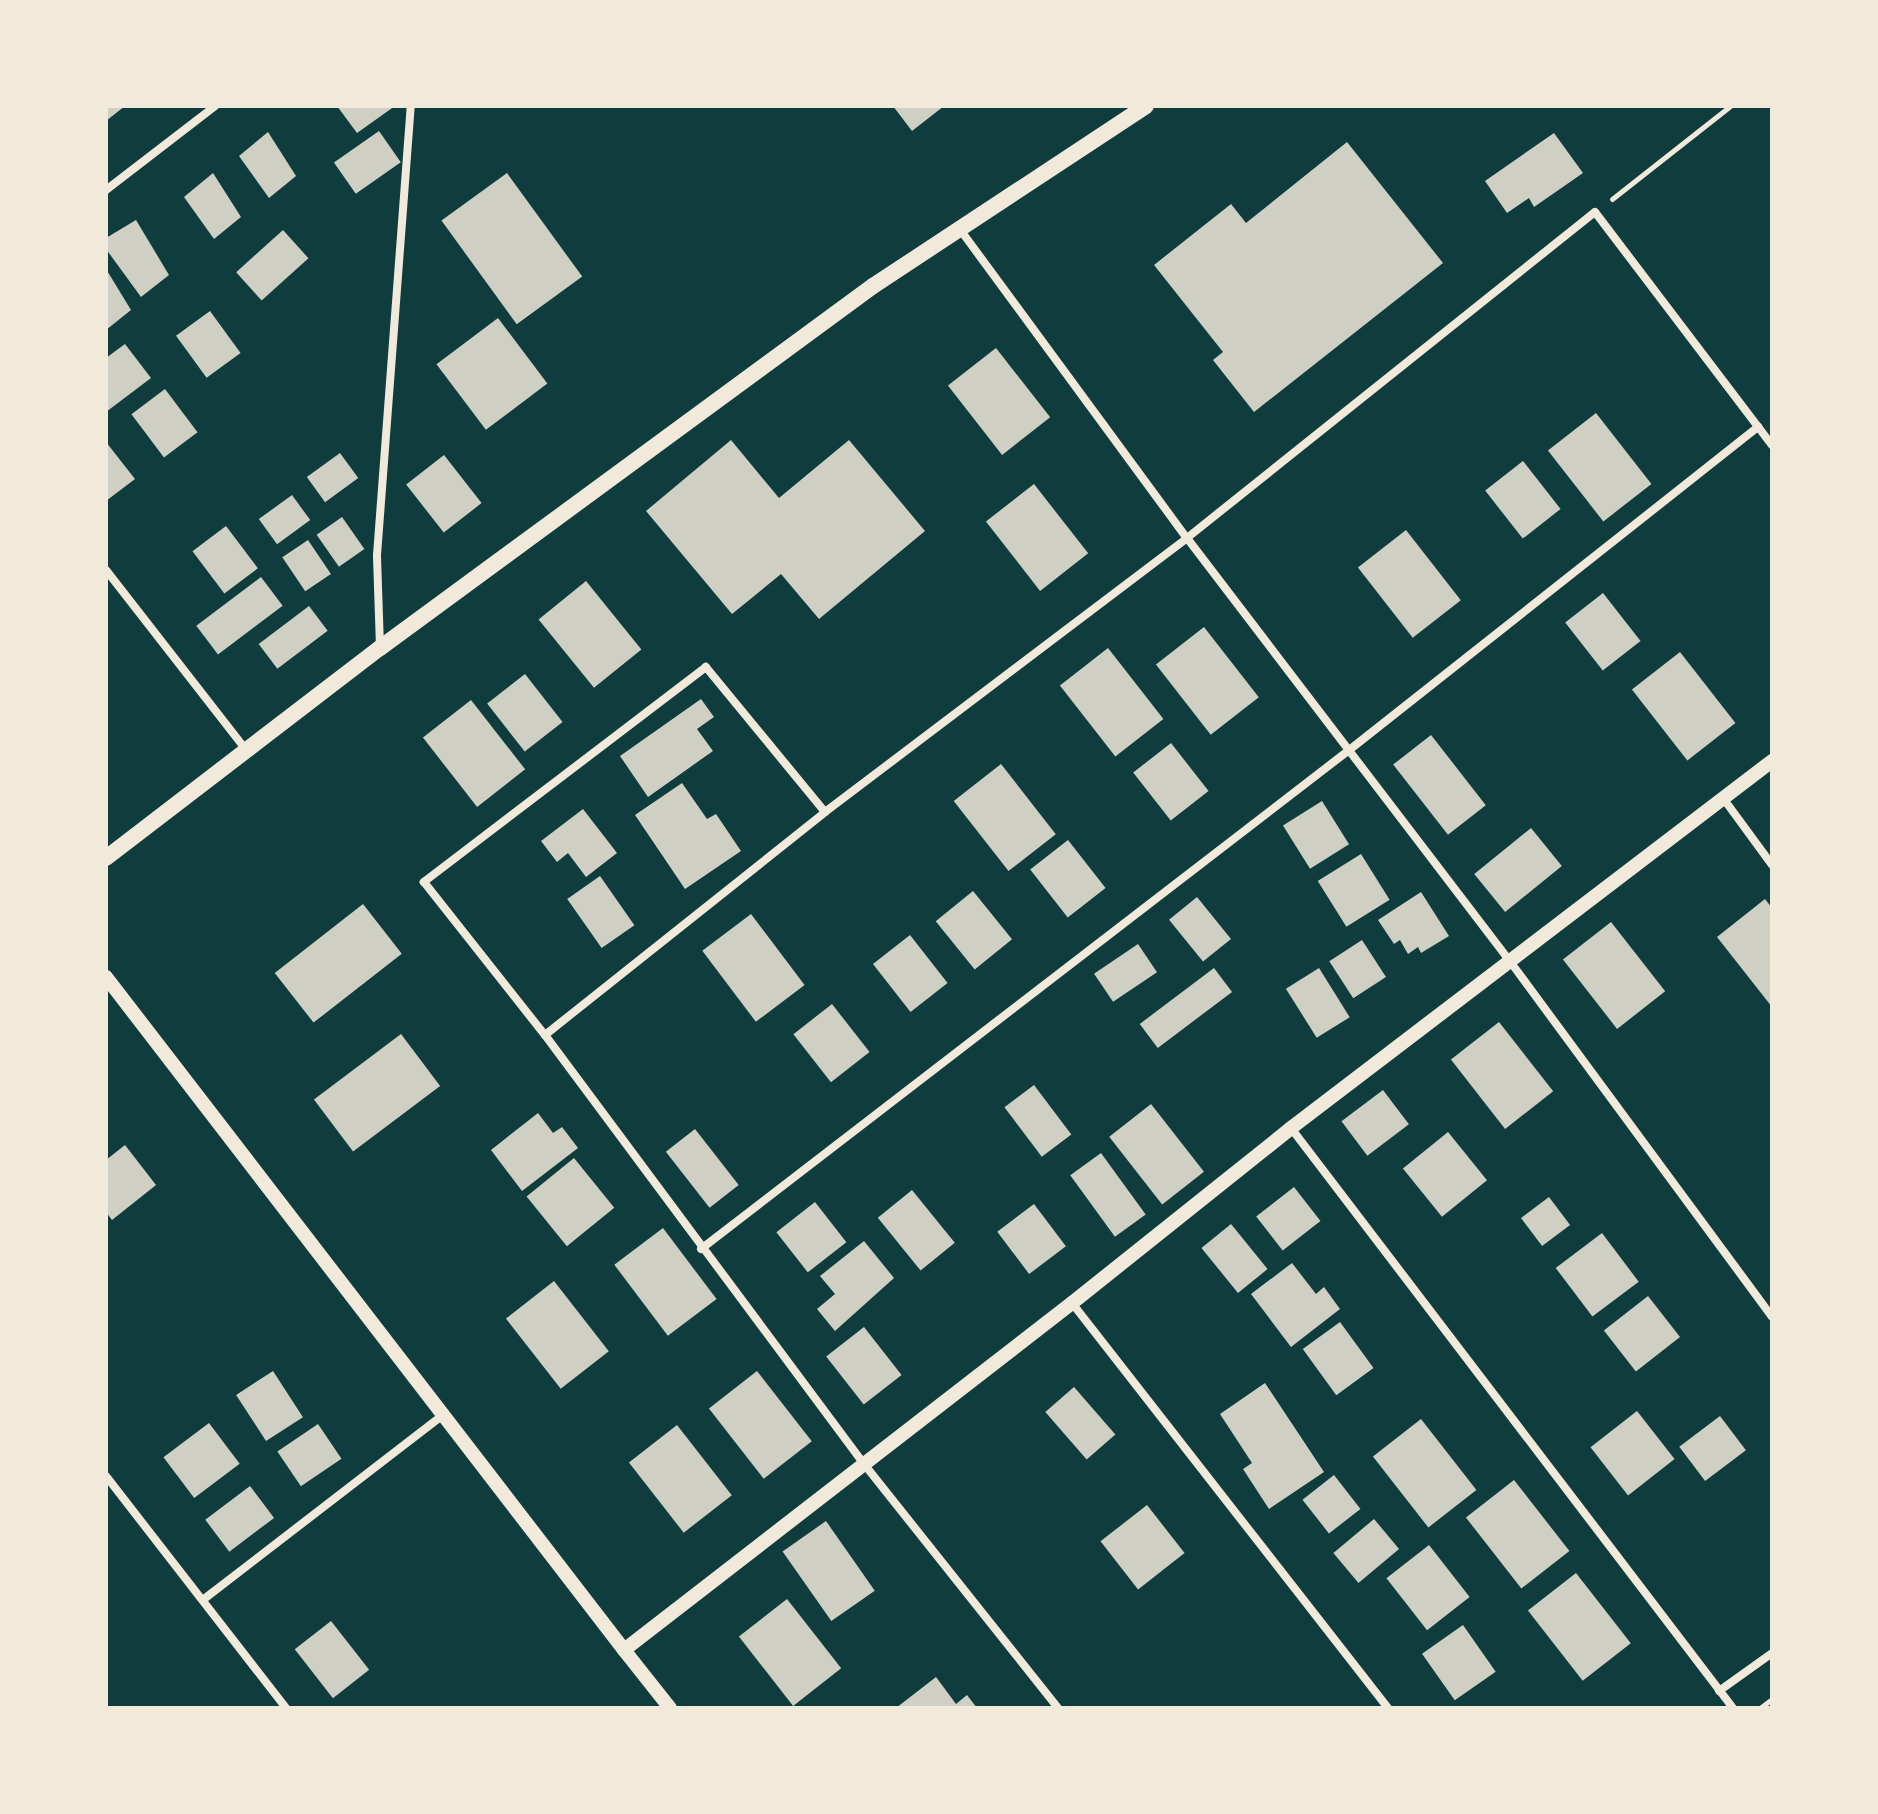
<!DOCTYPE html>
<style>
body{margin:0}
#map{position:relative;width:1878px;height:1814px;overflow:hidden;background:#0f3d3e;font-family:"Alegreya Sans",sans-serif}
div>[style]{position:absolute}
.building>*{inset:0;background:#cfcfc3;transform-origin:0 0}
.path>*{height:5px;margin:-2.5px;padding:0 2.5px;transform-origin:2.5px;border-radius:2.5px;background:#f1e9da}
.minor>*{height:8px;margin:-4px;padding:0 4px;transform-origin:4px;border-radius:4px;background:#f1e9da}
.tertiary>*{height:14px;margin:-7px;padding:0 7px;transform-origin:7px;border-radius:7px;background:#f1e9da}
.secondary>*{height:16px;margin:-8px;padding:0 8px;transform-origin:8px;border-radius:8px;background:#f1e9da}
span{translate:-50% -50%;white-space:nowrap;text-align:center;line-height:1.15;-webkit-text-stroke:6px #f1e9da;paint-order:stroke}
.frame{position:absolute;inset:0;border:108px solid #f1e9da;pointer-events:none}
</style>
<div id="map">
<div class="building">
<div style="clip-path:polygon(106px 106px,125px 106px,106px 121px)"></div>
<div style="clip-path:polygon(337px 106px,395px 106px,357px 133px)"></div>
<div style="clip-path:polygon(893px 106px,944px 106px,912px 131px)"></div>
<div style="left:379px;top:131px;width:38px;height:55px;rotate:55deg"></div>
<div style="clip-path:polygon(268px 132px,296px 176px,269px 198px,239px 156px)"></div>
<div style="clip-path:polygon(1554px 133px,1583px 173px,1534px 207px,1529px 198px,1507px 213px,1485px 181px)"></div>
<div style="clip-path:polygon(1347px 142px,1443px 263px,1254px 412px,1213px 360px,1223px 352px,1154px 265px,1231px 204px,1246px 223px)"></div>
<div style="clip-path:polygon(213px 173px,241px 217px,214px 239px,184px 197px)"></div>
<div style="left:507px;top:173px;width:128px;height:81px;rotate:54deg"></div>
<div style="clip-path:polygon(136px 220px,169px 275px,141px 297px,106px 249px,106px 238px)"></div>
<div style="left:283px;top:230px;width:38px;height:63px;rotate:48deg"></div>
<div style="clip-path:polygon(106px 269px,131px 310px,106px 330px)"></div>
<div style="left:210px;top:311px;width:52px;height:42px;rotate:54deg"></div>
<div style="left:498px;top:318px;width:82px;height:77px;rotate:53deg"></div>
<div style="clip-path:polygon(125px 344px,151px 378px,106px 412px,106px 358px)"></div>
<div style="left:996px;top:348px;width:88px;height:61px;rotate:52deg"></div>
<div style="left:165px;top:389px;width:54px;height:42px;rotate:53deg"></div>
<div style="left:1596px;top:413px;width:90px;height:61px;rotate:52deg"></div>
<div style="clip-path:polygon(731px 440px,779px 498px,849px 440px,925px 531px,819px 619px,781px 574px,732px 614px,646px 511px)"></div>
<div style="clip-path:polygon(106px 442px,135px 479px,106px 501px)"></div>
<div style="left:340px;top:453px;width:31px;height:41px;rotate:54deg"></div>
<div style="left:444px;top:455px;width:61px;height:48px;rotate:52deg"></div>
<div style="left:1523px;top:461px;width:61px;height:48px;rotate:52deg"></div>
<div style="left:1034px;top:484px;width:88px;height:61px;rotate:52deg"></div>
<div style="left:292px;top:495px;width:31px;height:41px;rotate:54deg"></div>
<div style="left:342px;top:517px;width:39px;height:31px;rotate:55deg"></div>
<div style="left:226px;top:526px;width:53px;height:42px;rotate:53deg"></div>
<div style="left:1406px;top:530px;width:89px;height:61px;rotate:52deg"></div>
<div style="left:308px;top:540px;width:41px;height:31px;rotate:56deg"></div>
<div style="left:261px;top:577px;width:36px;height:81px;rotate:53deg"></div>
<div style="left:586px;top:581px;width:88px;height:61px;rotate:51deg"></div>
<div style="left:1603px;top:593px;width:61px;height:48px;rotate:52deg"></div>
<div style="left:309px;top:606px;width:31px;height:63px;rotate:53deg"></div>
<div style="left:1204px;top:627px;width:89px;height:61px;rotate:52deg"></div>
<div style="left:1108px;top:648px;width:90px;height:61px;rotate:52deg"></div>
<div style="left:1680px;top:652px;width:90px;height:61px;rotate:52deg"></div>
<div style="left:525px;top:674px;width:61px;height:48px;rotate:52deg"></div>
<div style="clip-path:polygon(701px 699px,714px 717px,697px 729px,713px 751px,648px 797px,620px 756px)"></div>
<div style="left:471px;top:700px;width:88px;height:61px;rotate:52deg"></div>
<div style="left:1431px;top:735px;width:89px;height:48px;rotate:52deg"></div>
<div style="left:1171px;top:743px;width:61px;height:48px;rotate:52deg"></div>
<div style="left:1001px;top:764px;width:89px;height:60px;rotate:52deg"></div>
<div style="clip-path:polygon(682px 783px,707px 819px,716px 814px,741px 851px,685px 889px,635px 815px)"></div>
<div style="left:1322px;top:801px;width:51px;height:46px;rotate:58deg"></div>
<div style="clip-path:polygon(583px 809px,617px 853px,586px 877px,568px 853px,557px 862px,541px 841px)"></div>
<div style="left:1531px;top:828px;width:49px;height:73px;rotate:51deg"></div>
<div style="left:1068px;top:840px;width:61px;height:48px;rotate:52deg"></div>
<div style="left:1361px;top:854px;width:54px;height:51px;rotate:58deg"></div>
<div style="left:600px;top:876px;width:60px;height:40px;rotate:55deg"></div>
<div style="left:973px;top:891px;width:62px;height:48px;rotate:51deg"></div>
<div style="clip-path:polygon(1421px 892px,1449px 936px,1421px 953px,1418px 947px,1408px 954px,1400px 940px,1394px 944px,1378px 920px)"></div>
<div style="left:1197px;top:897px;width:54px;height:36px;rotate:51deg"></div>
<div style="clip-path:polygon(1765px 899px,1772px 908px,1772px 1007px,1717px 937px)"></div>
<div style="left:363px;top:904px;width:63px;height:112px;rotate:52deg"></div>
<div style="left:751px;top:914px;width:89px;height:61px;rotate:53deg"></div>
<div style="left:1611px;top:922px;width:88px;height:61px;rotate:52deg"></div>
<div style="left:910px;top:935px;width:61px;height:47px;rotate:52deg"></div>
<div style="left:1362px;top:940px;width:44px;height:39px;rotate:57deg"></div>
<div style="left:1138px;top:944px;width:34px;height:53px;rotate:56deg"></div>
<div style="left:1214px;top:968px;width:30px;height:93px;rotate:53deg"></div>
<div style="left:1319px;top:968px;width:58px;height:39px;rotate:58deg"></div>
<div style="left:832px;top:1004px;width:61px;height:49px;rotate:52deg"></div>
<div style="left:1499px;top:1022px;width:88px;height:61px;rotate:52deg"></div>
<div style="left:401px;top:1034px;width:65px;height:109px;rotate:53deg"></div>
<div style="left:1034px;top:1085px;width:62px;height:37px;rotate:53deg"></div>
<div style="left:1383px;top:1090px;width:43px;height:52px;rotate:53deg"></div>
<div style="left:1151px;top:1104px;width:86px;height:53px;rotate:52deg"></div>
<div style="clip-path:polygon(538px 1113px,553px 1133px,562px 1127px,578px 1148px,522px 1191px,491px 1150px)"></div>
<div style="left:695px;top:1129px;width:71px;height:37px;rotate:52deg"></div>
<div style="left:1448px;top:1132px;width:62px;height:58px;rotate:51deg"></div>
<div style="clip-path:polygon(125px 1145px,156px 1185px,112px 1220px,106px 1212px,106px 1160px)"></div>
<div style="left:1101px;top:1153px;width:76px;height:38px;rotate:54deg"></div>
<div style="left:574px;top:1158px;width:64px;height:61px;rotate:51deg"></div>
<div style="left:1294px;top:1187px;width:43px;height:48px;rotate:52deg"></div>
<div style="left:912px;top:1190px;width:68px;height:44px;rotate:51deg"></div>
<div style="left:1549px;top:1197px;width:35px;height:35px;rotate:53deg"></div>
<div style="left:815px;top:1202px;width:51px;height:49px;rotate:52deg"></div>
<div style="left:1034px;top:1204px;width:53px;height:46px;rotate:53deg"></div>
<div style="left:1231px;top:1224px;width:58px;height:38px;rotate:51deg"></div>
<div style="left:663px;top:1228px;width:89px;height:61px;rotate:53deg"></div>
<div style="left:1602px;top:1233px;width:61px;height:58px;rotate:53deg"></div>
<div style="clip-path:polygon(864px 1241px,894px 1278px,835px 1331px,817px 1309px,835px 1294px,820px 1276px)"></div>
<div style="clip-path:polygon(1292px 1263px,1316px 1294px,1324px 1287px,1340px 1309px,1291px 1347px,1251px 1294px)"></div>
<div style="left:554px;top:1281px;width:89px;height:61px;rotate:52deg"></div>
<div style="left:1648px;top:1296px;width:52px;height:56px;rotate:52deg"></div>
<div style="left:1340px;top:1322px;width:57px;height:46px;rotate:54deg"></div>
<div style="left:864px;top:1327px;width:61px;height:48px;rotate:52deg"></div>
<div style="left:273px;top:1371px;width:55px;height:44px;rotate:57deg"></div>
<div style="left:757px;top:1371px;width:89px;height:61px;rotate:52deg"></div>
<div style="clip-path:polygon(1265px 1383px,1324px 1472px,1269px 1509px,1243px 1469px,1252px 1463px,1220px 1414px)"></div>
<div style="left:1074px;top:1387px;width:63px;height:38px;rotate:49deg"></div>
<div style="left:1637px;top:1411px;width:61px;height:59px;rotate:52deg"></div>
<div style="left:1720px;top:1416px;width:43px;height:51px;rotate:53deg"></div>
<div style="left:1421px;top:1419px;width:90px;height:61px;rotate:52deg"></div>
<div style="left:209px;top:1423px;width:51px;height:57px;rotate:53deg"></div>
<div style="left:318px;top:1424px;width:42px;height:49px;rotate:56deg"></div>
<div style="left:677px;top:1425px;width:89px;height:61px;rotate:52deg"></div>
<div style="left:1334px;top:1475px;width:43px;height:40px;rotate:52deg"></div>
<div style="left:1514px;top:1480px;width:90px;height:61px;rotate:52deg"></div>
<div style="left:250px;top:1486px;width:40px;height:56px;rotate:53deg"></div>
<div style="left:1147px;top:1505px;width:61px;height:59px;rotate:52deg"></div>
<div style="left:1374px;top:1519px;width:39px;height:53px;rotate:50deg"></div>
<div style="left:826px;top:1521px;width:85px;height:53px;rotate:55deg"></div>
<div style="left:1429px;top:1545px;width:66px;height:54px;rotate:52deg"></div>
<div style="left:1576px;top:1573px;width:89px;height:61px;rotate:52deg"></div>
<div style="left:787px;top:1599px;width:88px;height:61px;rotate:52deg"></div>
<div style="left:331px;top:1621px;width:62px;height:46px;rotate:52deg"></div>
<div style="left:1463px;top:1625px;width:57px;height:50px;rotate:55deg"></div>
<div style="clip-path:polygon(936px 1677px,956px 1704px,967px 1695px,977px 1708px,896px 1708px)"></div>
</div>
<div class="path">
<div style="left:1612px;top:199px;width:150px;rotate:-38.2deg"></div>
<div style="left:1760px;top:1708px;width:15px;rotate:-37deg"></div>
</div>
<div class="minor">
<div style="left:106px;top:190px;width:138px;rotate:-37.6deg"></div>
<div style="left:959px;top:228px;width:385px;rotate:53.7deg"></div>
<div style="left:1187px;top:538px;width:531px;rotate:52.66deg"></div>
<div style="left:1509px;top:960px;width:443px;rotate:53.6deg"></div>
<div style="left:106px;top:570px;width:228px;rotate:52.1deg"></div>
<div style="left:380px;top:647px;width:92px;rotate:-91.9deg"></div>
<div style="left:377px;top:555px;width:450px;rotate:-85.7deg"></div>
<div style="left:1723px;top:798px;width:83px;rotate:53.8deg"></div>
<div style="left:825px;top:812px;width:188px;rotate:-129.4deg"></div>
<div style="left:706px;top:667px;width:355px;rotate:142.7deg"></div>
<div style="left:424px;top:882px;width:195px;rotate:51.7deg"></div>
<div style="left:545px;top:1035px;width:535px;rotate:53.37deg"></div>
<div style="left:864px;top:1464px;width:312px;rotate:51.5deg"></div>
<div style="left:545px;top:1035px;width:358px;rotate:-38.5deg"></div>
<div style="left:825px;top:812px;width:454px;rotate:-37.1deg"></div>
<div style="left:1187px;top:538px;width:522px;rotate:-38.63deg"></div>
<div style="left:1595px;top:212px;width:293px;rotate:52.8deg"></div>
<div style="left:1291px;top:1128px;width:729px;rotate:52.69deg"></div>
<div style="left:701px;top:1249px;width:816px;rotate:-37.59deg"></div>
<div style="left:1348px;top:751px;width:523px;rotate:-38.32deg"></div>
<div style="left:1072px;top:1303px;width:514px;rotate:52.04deg"></div>
<div style="left:106px;top:1476px;width:294px;rotate:52.2deg"></div>
<div style="left:204px;top:1599px;width:302px;rotate:-37.6deg"></div>
<div style="left:1719px;top:1691px;width:65px;rotate:-35.6deg"></div>
</div>
<div class="tertiary">
<div style="left:106px;top:977px;width:849px;rotate:52.41deg"></div>
<div style="left:670px;top:1708px;width:74px;rotate:-128.4deg"></div>
<div style="left:624px;top:1650px;width:567px;rotate:-37.76deg"></div>
<div style="left:1072px;top:1303px;width:280px;rotate:-38.6deg"></div>
<div style="left:1291px;top:1128px;width:605px;rotate:-37.34deg"></div>
</div>
<div class="secondary">
<div style="left:106px;top:858px;width:345px;rotate:-37.5deg"></div>
<div style="left:380px;top:648px;width:612px;rotate:-36.29deg"></div>
<div style="left:873px;top:286px;width:327px;rotate:-33.4deg"></div>
</div>
<div class="frame"></div>
</div>
